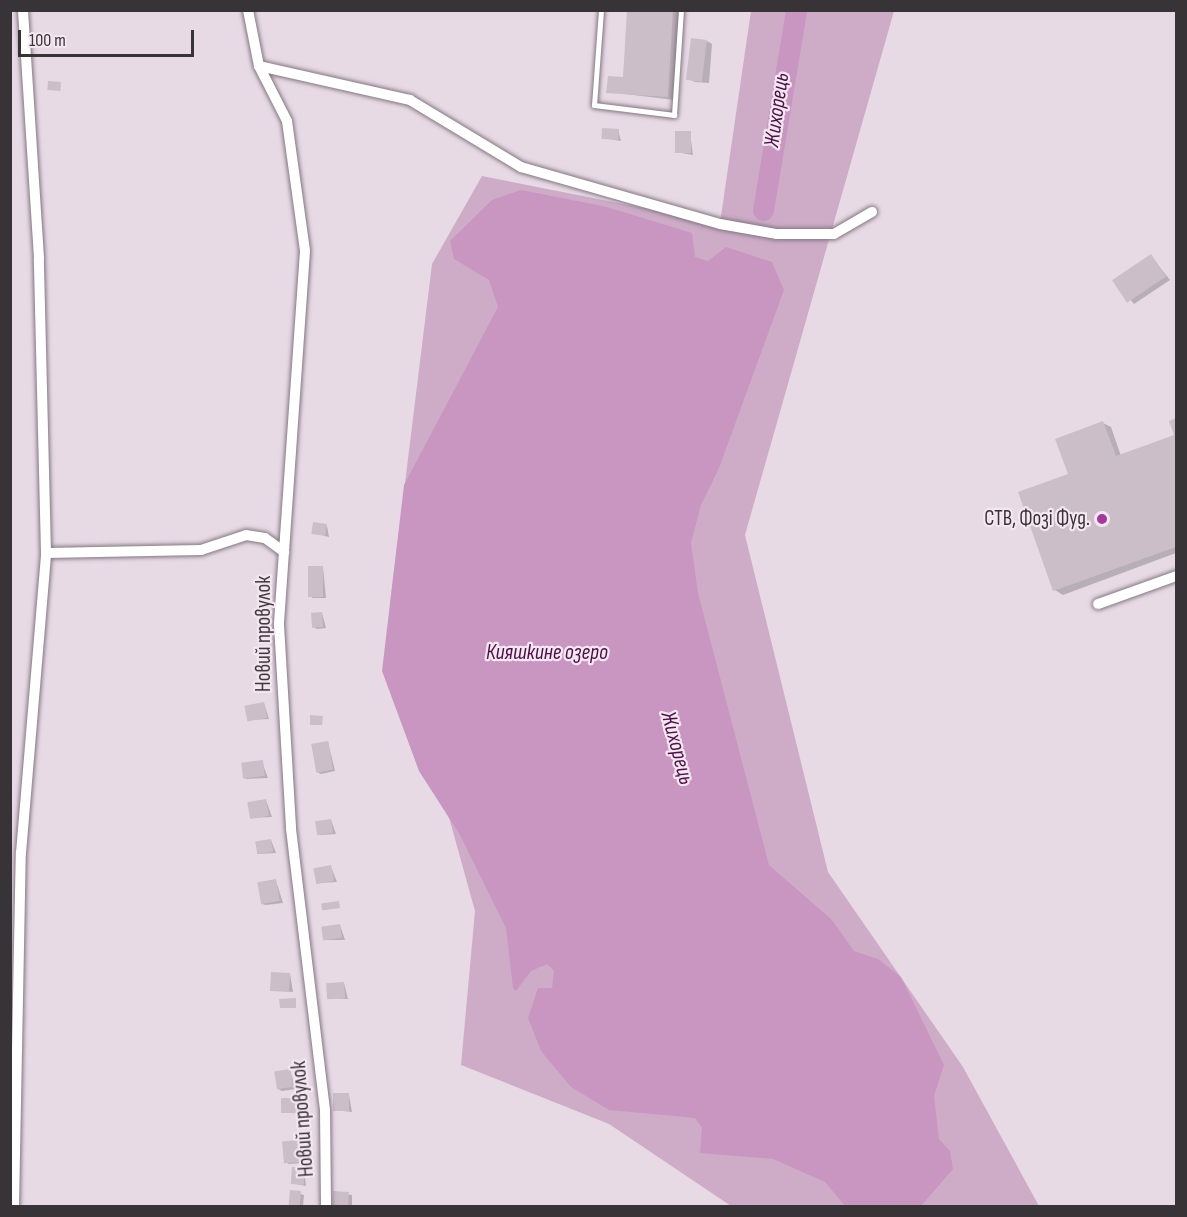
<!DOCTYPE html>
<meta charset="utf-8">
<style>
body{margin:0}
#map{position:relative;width:1187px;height:1217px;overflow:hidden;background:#e7dae5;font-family:"Sofia Sans Condensed",sans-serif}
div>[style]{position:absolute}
.green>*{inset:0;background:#ceacc8}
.water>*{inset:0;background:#c896c1}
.shadow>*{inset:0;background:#0003}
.river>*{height:21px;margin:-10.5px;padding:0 10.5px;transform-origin:10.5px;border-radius:10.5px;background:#c896c1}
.building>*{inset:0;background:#cbbec9;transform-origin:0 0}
.roads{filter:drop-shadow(0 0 2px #837781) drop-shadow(0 0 2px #837781)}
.lane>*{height:5px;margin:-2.5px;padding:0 2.5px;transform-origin:2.5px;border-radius:2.5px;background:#fff}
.street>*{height:10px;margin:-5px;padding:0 5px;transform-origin:5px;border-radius:5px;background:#fff}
.dots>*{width:16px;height:16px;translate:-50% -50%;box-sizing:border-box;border:3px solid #f5e7f2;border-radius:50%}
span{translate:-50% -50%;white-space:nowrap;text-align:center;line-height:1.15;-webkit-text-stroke:4.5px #f5e7f2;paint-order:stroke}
.poi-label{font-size:21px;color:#383337}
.right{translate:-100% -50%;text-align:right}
.street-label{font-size:21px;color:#383337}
.water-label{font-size:22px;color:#4d1148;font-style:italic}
.frame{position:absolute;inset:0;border:12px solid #383337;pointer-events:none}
.scale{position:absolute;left:18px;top:30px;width:176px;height:27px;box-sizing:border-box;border:3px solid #383337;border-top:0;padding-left:8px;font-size:18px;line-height:21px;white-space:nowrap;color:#383337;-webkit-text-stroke:4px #f5e7f2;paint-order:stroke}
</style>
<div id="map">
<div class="green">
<div style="clip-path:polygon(751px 11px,894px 11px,745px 535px,828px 872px,963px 1067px,1039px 1206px,731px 1206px,609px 1124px,461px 1065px,475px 911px,390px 605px,432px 264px,482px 176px,720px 223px)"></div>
</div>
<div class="water">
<div style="clip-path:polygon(521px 190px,607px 207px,692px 233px,695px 257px,708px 261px,726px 247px,772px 262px,784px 290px,719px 468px,701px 505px,691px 543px,698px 593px,769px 865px,832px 920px,854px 951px,878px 959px,901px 977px,944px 1065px,934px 1096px,939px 1139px,950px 1151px,953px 1169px,921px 1206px,845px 1206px,825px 1182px,773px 1159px,700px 1153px,702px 1128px,695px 1118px,609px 1110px,571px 1087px,541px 1051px,528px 1018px,538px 988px,552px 988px,554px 971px,547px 964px,531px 971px,516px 991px,513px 988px,506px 928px,460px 835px,419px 771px,382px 671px,404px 485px,498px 307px,489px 280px,454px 259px,450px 241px,492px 200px)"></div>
</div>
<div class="shadow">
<div style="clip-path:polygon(629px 10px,681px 10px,675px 100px,608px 92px,624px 79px)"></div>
<div style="clip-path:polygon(707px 41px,712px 44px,709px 83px,695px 82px,689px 79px)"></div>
<div style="clip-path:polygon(618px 130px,621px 141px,603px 138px)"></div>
<div style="clip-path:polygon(690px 133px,693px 155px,676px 152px)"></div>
<div style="clip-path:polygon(1151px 256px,1170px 280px,1134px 304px,1114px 280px)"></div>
<div style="clip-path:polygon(1176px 420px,1176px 553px,1063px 595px,1055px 590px,1070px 475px,1103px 423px,1111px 427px,1121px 456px,1176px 436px,1171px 422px)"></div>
<div style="clip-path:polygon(327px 526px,329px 537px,313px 533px)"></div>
<div style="clip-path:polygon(323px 567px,326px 598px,313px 598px,309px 596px)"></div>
<div style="clip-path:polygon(322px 613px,326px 628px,317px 629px,314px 627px)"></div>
<div style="clip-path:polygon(264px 703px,269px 719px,248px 720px)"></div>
<div style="clip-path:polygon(328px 742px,335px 771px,321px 774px,317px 772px)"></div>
<div style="clip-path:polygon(262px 762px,268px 778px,245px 779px)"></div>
<div style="clip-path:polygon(266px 800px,272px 817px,251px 818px)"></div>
<div style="clip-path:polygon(331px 820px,336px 834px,319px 835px)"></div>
<div style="clip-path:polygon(271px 840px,276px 853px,258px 854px)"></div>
<div style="clip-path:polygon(331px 867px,337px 882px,317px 883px)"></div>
<div style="clip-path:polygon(276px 881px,283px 903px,266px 905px,262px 904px)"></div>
<div style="clip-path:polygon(340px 925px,345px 940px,325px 940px)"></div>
<div style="clip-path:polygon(290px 974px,293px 992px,272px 990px)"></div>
<div style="clip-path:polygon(344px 983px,348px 999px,328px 998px)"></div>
<div style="clip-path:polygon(290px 1071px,296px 1089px,282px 1091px,278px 1089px)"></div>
<div style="clip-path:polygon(349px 1095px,352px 1112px,334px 1110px)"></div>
<div style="clip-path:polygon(299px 1100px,302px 1114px,282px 1112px)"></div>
<div style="clip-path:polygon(298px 1141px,303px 1163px,289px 1164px,285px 1162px)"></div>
<div style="clip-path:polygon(304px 1170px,306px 1186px,291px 1183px)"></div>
<div style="clip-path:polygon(292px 1192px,304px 1195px,303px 1206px,290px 1205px)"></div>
<div style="clip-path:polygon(335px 1193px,352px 1195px,352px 1206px,334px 1206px)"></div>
</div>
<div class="river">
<div style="left:763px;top:210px;width:203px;rotate:-80.6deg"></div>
</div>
<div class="building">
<div style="clip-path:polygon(627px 10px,673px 10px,668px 97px,606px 93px,608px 76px,623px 77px)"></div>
<div style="left:691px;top:38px;width:16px;height:42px;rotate:7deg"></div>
<div style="left:48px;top:81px;width:13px;height:9px;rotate:4deg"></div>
<div style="left:602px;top:128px;width:17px;height:11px;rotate:3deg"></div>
<div style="left:675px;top:131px;width:16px;height:22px"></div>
<div style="left:1151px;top:254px;width:27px;height:47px;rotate:56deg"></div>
<div style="clip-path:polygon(1176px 418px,1176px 547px,1053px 591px,1018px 492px,1068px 474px,1055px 439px,1103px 421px,1116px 456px,1174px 435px,1169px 421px)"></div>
<div style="left:313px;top:522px;width:14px;height:12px;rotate:8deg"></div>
<div style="left:308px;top:566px;width:15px;height:31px"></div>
<div style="left:322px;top:612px;width:15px;height:11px;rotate:86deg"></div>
<div style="left:264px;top:702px;width:16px;height:20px;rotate:79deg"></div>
<div style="clip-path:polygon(310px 715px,323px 716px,322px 725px,310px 725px)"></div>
<div style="left:328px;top:741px;width:29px;height:17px;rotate:80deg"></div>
<div style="left:263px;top:760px;width:16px;height:22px;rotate:83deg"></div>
<div style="left:266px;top:799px;width:17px;height:19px;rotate:80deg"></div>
<div style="left:331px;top:819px;width:14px;height:16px;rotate:82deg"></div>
<div style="left:271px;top:839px;width:13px;height:16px;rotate:81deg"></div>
<div style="left:331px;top:865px;width:16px;height:18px;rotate:79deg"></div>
<div style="left:276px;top:879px;width:22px;height:19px;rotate:80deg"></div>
<div style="left:339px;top:901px;width:7px;height:18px;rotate:82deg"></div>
<div style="left:340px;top:924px;width:14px;height:19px;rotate:82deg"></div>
<div style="left:271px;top:972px;width:19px;height:19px;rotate:3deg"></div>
<div style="left:344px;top:982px;width:16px;height:18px;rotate:86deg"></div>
<div style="clip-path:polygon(296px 998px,296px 1008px,280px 1008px,279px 999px)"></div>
<div style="left:290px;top:1069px;width:18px;height:16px;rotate:81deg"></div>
<div style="left:333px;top:1093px;width:16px;height:18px"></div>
<div style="left:281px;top:1098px;width:18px;height:15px"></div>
<div style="left:298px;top:1140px;width:22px;height:16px;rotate:85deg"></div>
<div style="left:292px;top:1167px;width:13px;height:17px;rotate:4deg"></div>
<div style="left:290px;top:1190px;width:11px;height:16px;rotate:5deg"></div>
<div style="left:333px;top:1191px;width:16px;height:15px;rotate:4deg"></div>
</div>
<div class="roads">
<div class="lane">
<div style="left:601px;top:10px;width:95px;rotate:94.2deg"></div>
<div style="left:594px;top:105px;width:81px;rotate:7.1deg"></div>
<div style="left:674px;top:115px;width:105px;rotate:-86.2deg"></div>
</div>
<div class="street">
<div style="left:248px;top:10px;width:57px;rotate:78.9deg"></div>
<div style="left:259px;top:66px;width:62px;rotate:63deg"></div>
<div style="left:287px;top:121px;width:131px;rotate:82.1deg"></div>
<div style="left:305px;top:251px;width:375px;rotate:94deg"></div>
<div style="left:279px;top:625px;width:204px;rotate:86.6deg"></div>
<div style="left:291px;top:829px;width:283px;rotate:83.1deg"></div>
<div style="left:325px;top:1110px;width:96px;rotate:89.4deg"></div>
<div style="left:259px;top:66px;width:155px;rotate:12.7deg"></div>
<div style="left:410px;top:100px;width:130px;rotate:31.1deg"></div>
<div style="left:521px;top:167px;width:207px;rotate:16deg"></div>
<div style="left:720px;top:224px;width:58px;rotate:10deg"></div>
<div style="left:777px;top:234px;width:57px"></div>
<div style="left:834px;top:234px;width:44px;rotate:-30.1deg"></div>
<div style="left:46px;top:553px;width:155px;rotate:-1.1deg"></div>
<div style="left:201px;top:550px;width:47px;rotate:-18.4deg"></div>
<div style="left:246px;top:535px;width:19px;rotate:9deg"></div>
<div style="left:265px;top:538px;width:24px;rotate:36deg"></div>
<div style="left:1098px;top:604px;width:83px;rotate:-19.7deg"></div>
<div style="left:14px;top:1206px;width:353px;rotate:-88.9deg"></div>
<div style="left:21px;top:853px;width:301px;rotate:-85.2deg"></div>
<div style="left:46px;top:553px;width:295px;rotate:-91.4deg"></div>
<div style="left:39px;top:258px;width:249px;rotate:-93.7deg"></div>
</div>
</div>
<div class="dots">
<div style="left:1102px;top:519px;background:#a3399a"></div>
</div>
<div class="poi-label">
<span class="right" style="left:1090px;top:519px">СТВ, Фозі Фуд.</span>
</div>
<div class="street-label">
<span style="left:264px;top:634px;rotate:-90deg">Новий провулок</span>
<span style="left:303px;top:1119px;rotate:-94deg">Новий провулок</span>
</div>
<div class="water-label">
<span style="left:777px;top:110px;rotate:-82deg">Жихорець</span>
<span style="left:547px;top:653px">Кияшкине озеро</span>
<span style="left:677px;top:748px;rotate:75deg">Жихорець</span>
</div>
<div class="frame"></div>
<div class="scale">100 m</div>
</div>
